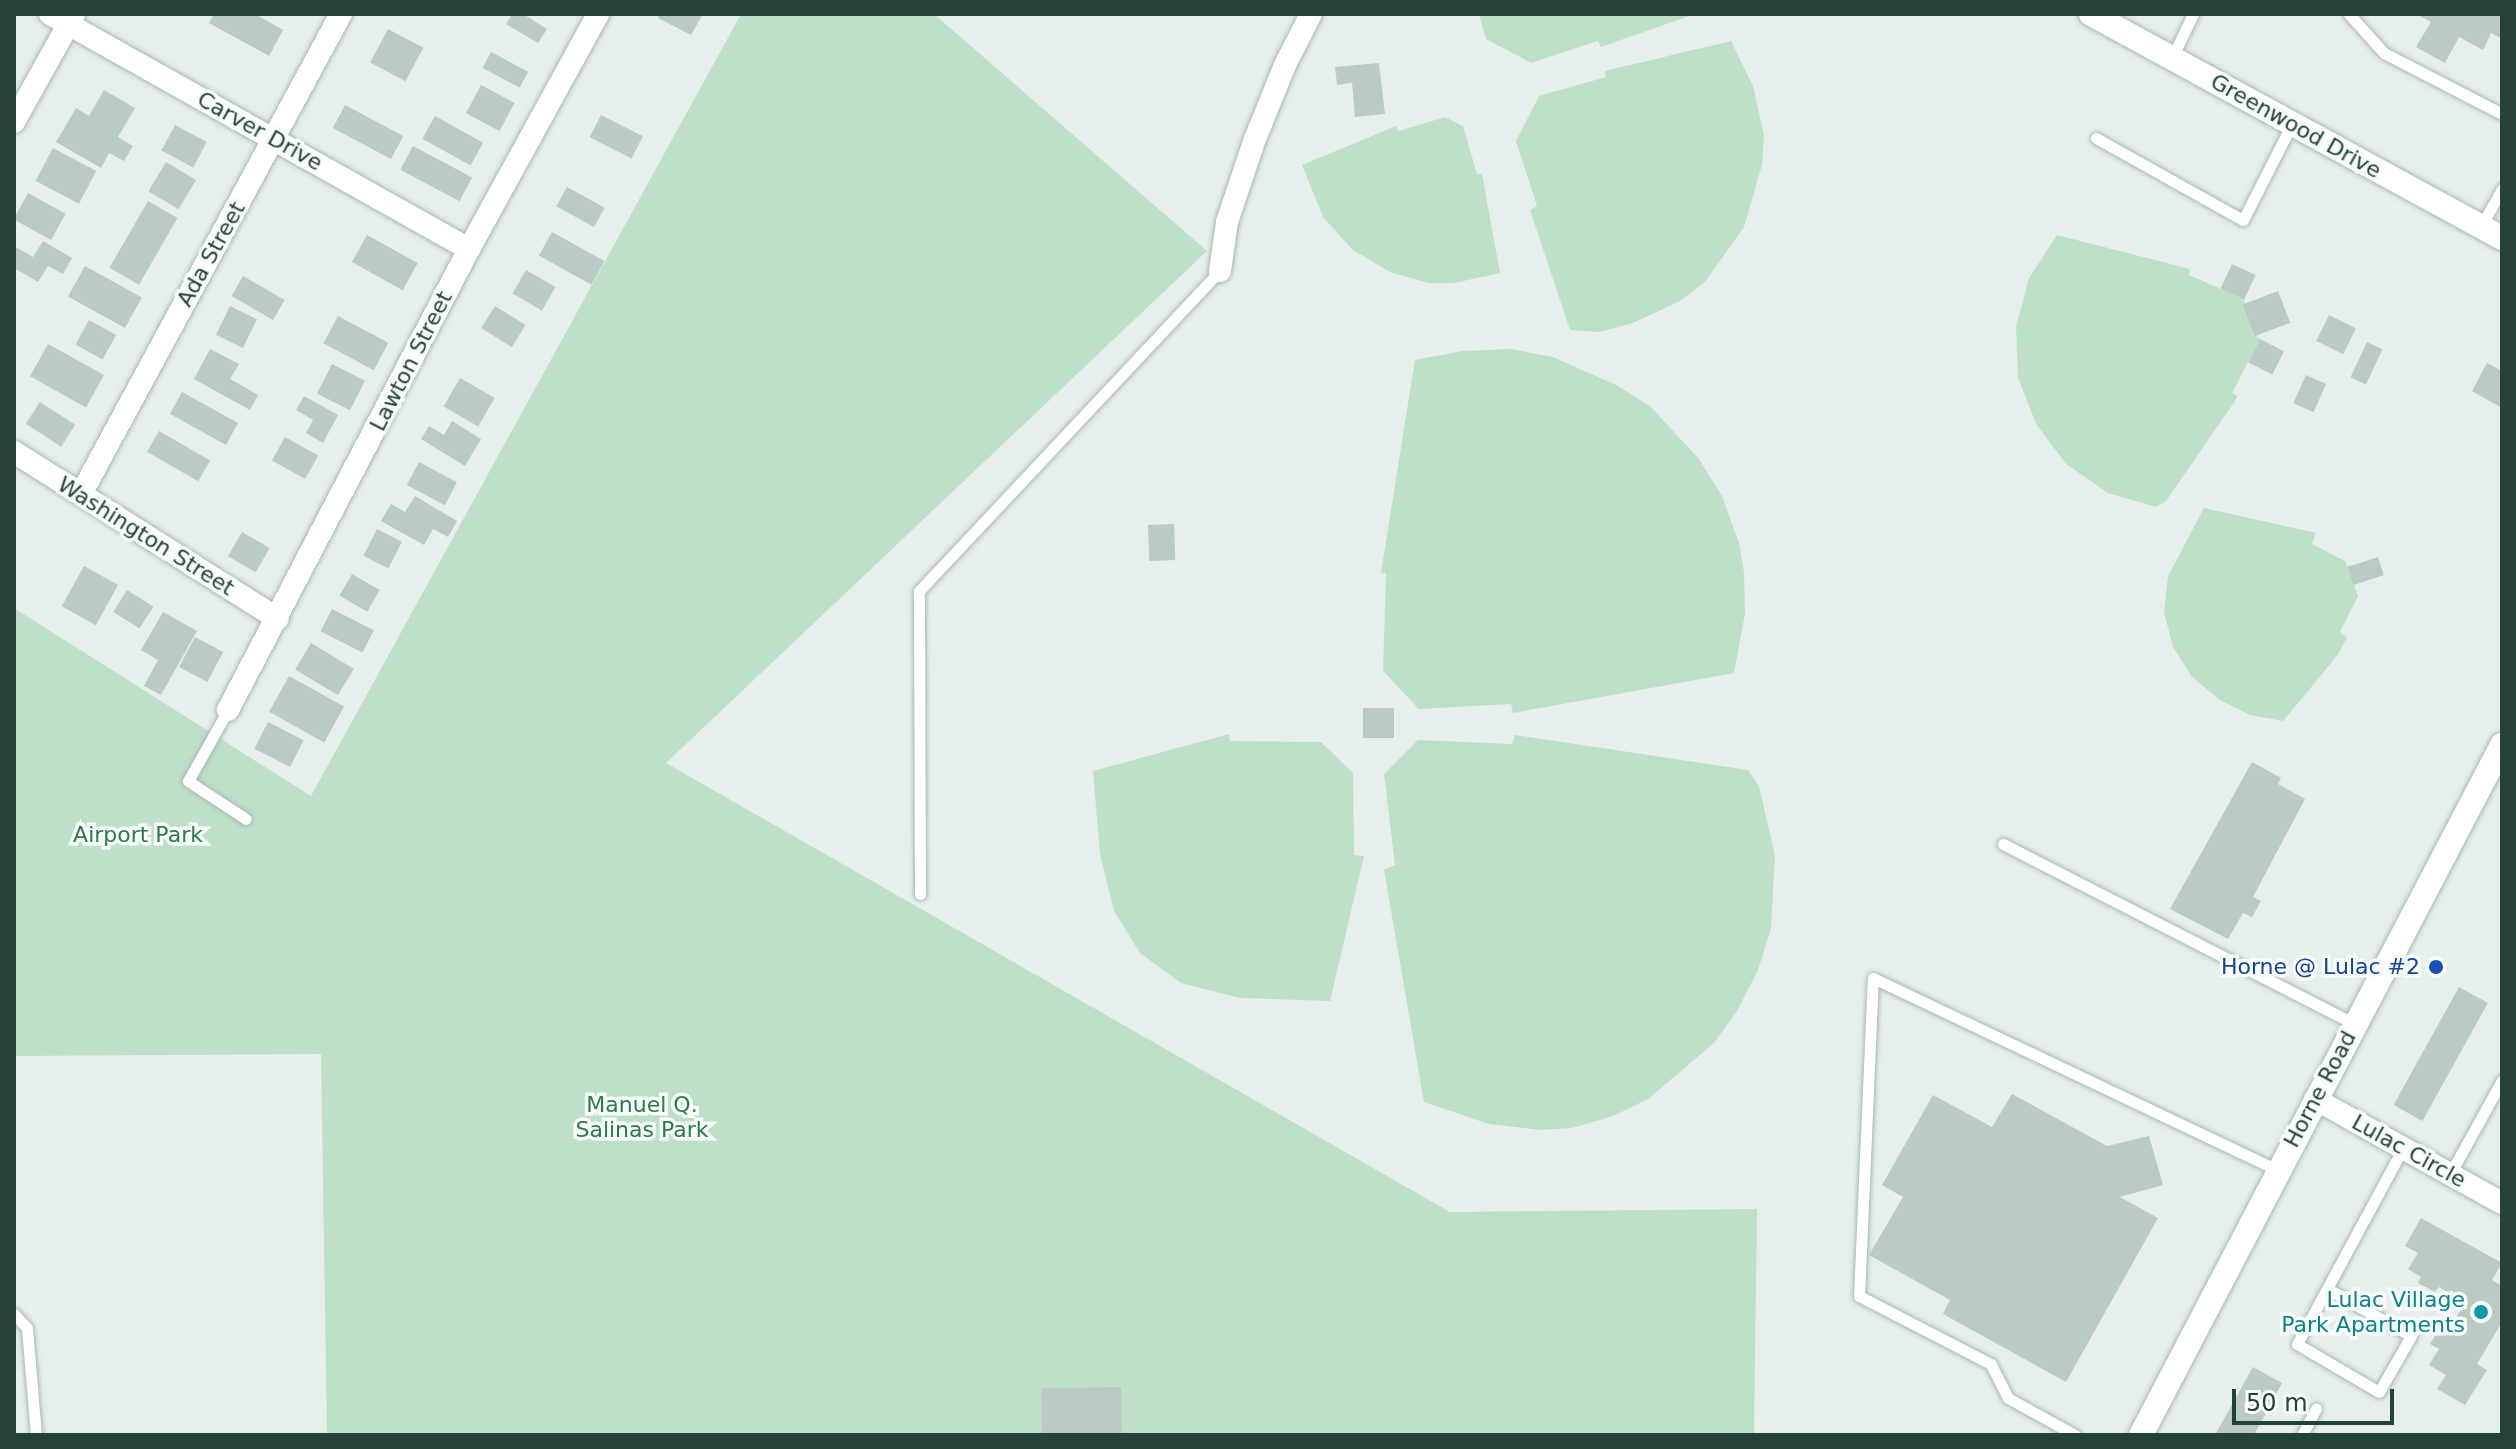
<!DOCTYPE html>
<style>
body{margin:0}
#map{position:relative;width:2516px;height:1449px;overflow:hidden;background:#e6efeb;font-family:"DejaVu Sans",sans-serif}
div>[style]{position:absolute}
.green>*{inset:0;background:#bfe0c8}
.building>*{inset:0;background:#bbcac4;transform-origin:0 0}
.roads{filter:drop-shadow(0 0 2px #a8b8b2) drop-shadow(0 0 2px #a8b8b2)}
.service>*{height:11px;margin:-5.5px;padding:0 5.5px;transform-origin:5.5px;border-radius:5.5px;background:#fff}
.minor>*{height:22px;margin:-11px;padding:0 11px;transform-origin:11px;border-radius:11px;background:#fff}
.secondary>*{height:24px;margin:-12px;padding:0 12px;transform-origin:12px;border-radius:12px;background:#fff}
.dots>*{width:22px;height:22px;translate:-50% -50%;box-sizing:border-box;border:4px solid #f7fbf9;border-radius:50%}
span{translate:-50% -50%;white-space:nowrap;text-align:center;line-height:1.15;-webkit-text-stroke:7px #f7fbf9;paint-order:stroke}
.street-label{font-size:22px;color:#24423a}
.park-label{font-size:22px;color:#2d7a4b}
.transit-label{font-size:22px;color:#164399}
.right{translate:-100% -50%;text-align:right}
.culture-label{font-size:22px;color:#0d838f}
.frame{position:absolute;inset:0;border:16px solid #24423a;pointer-events:none}
.scale{position:absolute;left:2232px;top:1389px;width:162px;height:36px;box-sizing:border-box;border:4px solid #24423a;border-top:0;padding-left:10px;font-size:24px;line-height:28px;white-space:nowrap;color:#24423a;-webkit-text-stroke:6px #f7fbf9;paint-order:stroke}
</style>
<div id="map">
<div class="green">
<div style="clip-path:polygon(741px 14px,934px 14px,1207px 251px,666px 763px,1450px 1212px,1757px 1209px,1754px 1435px,327px 1435px,321px 1054px,14px 1056px,14px 608px,311px 796px)"></div>
<div style="clip-path:polygon(1479px 14px,1695px 14px,1601px 47px,1598px 41px,1531px 63px,1486px 39px)"></div>
<div style="clip-path:polygon(1731px 41px,1753px 86px,1764px 135px,1762px 165px,1744px 227px,1705px 282px,1680px 301px,1633px 323px,1600px 332px,1570px 330px,1530px 210px,1537px 206px,1516px 141px,1539px 96px,1606px 77px,1605px 71px)"></div>
<div style="clip-path:polygon(1445px 117px,1463px 126px,1477px 174px,1482px 174px,1500px 273px,1454px 283px,1428px 283px,1390px 272px,1353px 250px,1323px 217px,1302px 165px,1396px 126px,1399px 131px)"></div>
<div style="clip-path:polygon(2057px 235px,2190px 269px,2189px 275px,2244px 299px,2254px 336px,2260px 339px,2232px 393px,2237px 396px,2235px 401px,2166px 501px,2156px 507px,2108px 493px,2066px 464px,2036px 424px,2018px 377px,2016px 327px,2029px 278px)"></div>
<div style="clip-path:polygon(1511px 349px,1553px 357px,1616px 385px,1650px 406px,1699px 459px,1722px 496px,1739px 543px,1744px 572px,1745px 614px,1734px 673px,1513px 713px,1511px 704px,1419px 709px,1383px 671px,1386px 573px,1381px 573px,1415px 360px,1462px 351px)"></div>
<div style="clip-path:polygon(2204px 508px,2316px 533px,2312px 544px,2345px 561px,2348px 568px,2358px 596px,2340px 632px,2347px 638px,2337px 656px,2283px 721px,2250px 715px,2220px 700px,2192px 677px,2173px 647px,2164px 612px,2168px 576px)"></div>
<div style="clip-path:polygon(1229px 734px,1230px 741px,1321px 742px,1353px 773px,1354px 855px,1364px 856px,1330px 1001px,1240px 998px,1181px 983px,1140px 953px,1114px 911px,1100px 854px,1093px 771px)"></div>
<div style="clip-path:polygon(1515px 735px,1748px 770px,1759px 786px,1775px 856px,1771px 928px,1758px 970px,1737px 1011px,1714px 1043px,1648px 1099px,1613px 1116px,1572px 1128px,1541px 1130px,1489px 1124px,1424px 1102px,1384px 870px,1395px 865px,1384px 774px,1418px 740px,1512px 744px)"></div>
</div>
<div class="building">
<div style="clip-path:polygon(214px 14px,255px 14px,283px 30px,269px 56px,209px 23px)"></div>
<div style="clip-path:polygon(512px 14px,523px 14px,547px 29px,538px 43px,506px 24px)"></div>
<div style="clip-path:polygon(660px 14px,703px 14px,691px 35px,658px 18px)"></div>
<div style="clip-path:polygon(2416px 14px,2502px 14px,2502px 39px,2491px 33px,2483px 50px,2459px 37px,2445px 63px,2416px 47px,2431px 22px)"></div>
<div style="left:388px;top:29px;width:40px;height:38px;rotate:28deg"></div>
<div style="left:491px;top:52px;width:42px;height:18px;rotate:28deg"></div>
<div style="clip-path:polygon(1379px 63px,1385px 114px,1355px 117px,1352px 83px,1337px 85px,1335px 67px)"></div>
<div style="left:481px;top:85px;width:38px;height:32px;rotate:28deg"></div>
<div style="clip-path:polygon(104px 90px,135px 108px,118px 137px,133px 146px,124px 161px,109px 153px,101px 168px,56px 142px,76px 108px,89px 116px)"></div>
<div style="left:345px;top:105px;width:66px;height:26px;rotate:28deg"></div>
<div style="left:601px;top:115px;width:47px;height:25px;rotate:27deg"></div>
<div style="left:435px;top:116px;width:55px;height:26px;rotate:29deg"></div>
<div style="left:175px;top:125px;width:36px;height:29px;rotate:28deg"></div>
<div style="left:413px;top:146px;width:67px;height:27px;rotate:28deg"></div>
<div style="left:53px;top:148px;width:49px;height:37px;rotate:28deg"></div>
<div style="left:166px;top:162px;width:35px;height:34px;rotate:31deg"></div>
<div style="left:567px;top:187px;width:43px;height:22px;rotate:29deg"></div>
<div style="left:28px;top:193px;width:43px;height:30px;rotate:29deg"></div>
<div style="left:148px;top:201px;width:34px;height:77px;rotate:30deg"></div>
<div style="left:552px;top:232px;width:60px;height:27px;rotate:29deg"></div>
<div style="left:367px;top:235px;width:58px;height:31px;rotate:29deg"></div>
<div style="clip-path:polygon(43px 241px,72px 258px,63px 274px,48px 266px,38px 282px,14px 268px,14px 246px,33px 257px)"></div>
<div style="left:2232px;top:264px;width:26px;height:27px;rotate:25deg"></div>
<div style="left:85px;top:266px;width:65px;height:35px;rotate:29deg"></div>
<div style="left:526px;top:270px;width:34px;height:27px;rotate:30deg"></div>
<div style="left:243px;top:276px;width:48px;height:23px;rotate:30deg"></div>
<div style="left:2278px;top:291px;width:34px;height:38px;rotate:69deg"></div>
<div style="left:230px;top:306px;width:30px;height:32px;rotate:26deg"></div>
<div style="left:495px;top:306px;width:36px;height:26px;rotate:32deg"></div>
<div style="left:2329px;top:315px;width:30px;height:29px;rotate:26deg"></div>
<div style="left:338px;top:316px;width:57px;height:31px;rotate:28deg"></div>
<div style="left:89px;top:320px;width:31px;height:28px;rotate:29deg"></div>
<div style="left:2260px;top:339px;width:27px;height:26px;rotate:27deg"></div>
<div style="left:2367px;top:342px;width:17px;height:39px;rotate:25deg"></div>
<div style="left:48px;top:344px;width:64px;height:37px;rotate:29deg"></div>
<div style="clip-path:polygon(210px 349px,239px 364px,230px 379px,258px 395px,250px 410px,194px 379px)"></div>
<div style="clip-path:polygon(2487px 363px,2502px 371px,2502px 408px,2472px 391px)"></div>
<div style="left:332px;top:364px;width:37px;height:33px;rotate:27deg"></div>
<div style="left:2306px;top:375px;width:22px;height:31px;rotate:24deg"></div>
<div style="left:460px;top:378px;width:40px;height:33px;rotate:30deg"></div>
<div style="left:182px;top:392px;width:64px;height:25px;rotate:29deg"></div>
<div style="clip-path:polygon(304px 396px,338px 415px,323px 443px,306px 433px,313px 420px,296px 410px)"></div>
<div style="left:40px;top:402px;width:42px;height:26px;rotate:33deg"></div>
<div style="clip-path:polygon(452px 421px,481px 439px,465px 466px,421px 439px,429px 426px,444px 435px)"></div>
<div style="left:159px;top:431px;width:59px;height:24px;rotate:30deg"></div>
<div style="left:285px;top:437px;width:38px;height:27px;rotate:29deg"></div>
<div style="left:419px;top:462px;width:43px;height:26px;rotate:28deg"></div>
<div style="clip-path:polygon(415px 496px,457px 521px,448px 537px,433px 529px,424px 545px,381px 521px,391px 504px,405px 512px)"></div>
<div style="left:1174px;top:524px;width:36px;height:26px;rotate:88deg"></div>
<div style="left:377px;top:529px;width:28px;height:30px;rotate:27deg"></div>
<div style="left:242px;top:532px;width:32px;height:28px;rotate:30deg"></div>
<div style="left:2378px;top:557px;width:19px;height:32px;rotate:72deg"></div>
<div style="left:84px;top:566px;width:39px;height:46px;rotate:29deg"></div>
<div style="left:352px;top:574px;width:32px;height:25px;rotate:30deg"></div>
<div style="left:127px;top:590px;width:31px;height:26px;rotate:32deg"></div>
<div style="left:332px;top:609px;width:47px;height:25px;rotate:27deg"></div>
<div style="clip-path:polygon(163px 612px,197px 631px,161px 695px,144px 686px,158px 660px,141px 650px)"></div>
<div style="left:195px;top:637px;width:32px;height:34px;rotate:28deg"></div>
<div style="left:311px;top:643px;width:50px;height:31px;rotate:31deg"></div>
<div style="left:289px;top:676px;width:63px;height:41px;rotate:29deg"></div>
<div style="left:1394px;top:708px;width:30px;height:31px;rotate:90deg"></div>
<div style="left:268px;top:722px;width:40px;height:30px;rotate:27deg"></div>
<div style="clip-path:polygon(2252px 762px,2281px 778px,2278px 784px,2305px 799px,2253px 897px,2261px 901px,2252px 917px,2243px 913px,2228px 939px,2170px 909px)"></div>
<div style="left:2459px;top:987px;width:33px;height:135px;rotate:29deg"></div>
<div style="clip-path:polygon(2012px 1094px,2107px 1146px,2149px 1136px,2163px 1185px,2120px 1197px,2158px 1218px,2066px 1382px,1943px 1314px,1950px 1300px,1869px 1255px,1903px 1197px,1882px 1185px,1933px 1095px,1992px 1127px)"></div>
<div style="clip-path:polygon(2421px 1218px,2502px 1263px,2492px 1280px,2502px 1286px,2502px 1322px,2477px 1364px,2487px 1370px,2465px 1405px,2437px 1389px,2446px 1375px,2429px 1365px,2439px 1349px,2430px 1344px,2441px 1326px,2448px 1330px,2465px 1303px,2439px 1287px,2435px 1292px,2418px 1283px,2421px 1277px,2408px 1269px,2418px 1253px,2405px 1246px)"></div>
<div style="clip-path:polygon(2253px 1367px,2282px 1383px,2254px 1435px,2215px 1435px)"></div>
<div style="left:1121px;top:1387px;width:48px;height:80px;rotate:89deg"></div>
</div>
<div class="roads">
<div class="service">
<div style="left:2349px;top:14px;width:52px;rotate:48.1deg"></div>
<div style="left:2384px;top:53px;width:133px;rotate:27.3deg"></div>
<div style="left:2172px;top:58px;width:49px;rotate:-64.5deg"></div>
<div style="left:2096px;top:138px;width:168px;rotate:29.2deg"></div>
<div style="left:2243px;top:220px;width:108px;rotate:-63deg"></div>
<div style="left:2481px;top:226px;width:43px;rotate:-60.4deg"></div>
<div style="left:228px;top:710px;width:81px;rotate:119.4deg"></div>
<div style="left:188px;top:781px;width:69px;rotate:33.2deg"></div>
<div style="left:2003px;top:844px;width:394px;rotate:27.1deg"></div>
<div style="left:920px;top:894px;width:303px;rotate:-90.2deg"></div>
<div style="left:919px;top:591px;width:439px;rotate:-46.8deg"></div>
<div style="left:2450px;top:1174px;width:107px;rotate:-61deg"></div>
<div style="left:2328px;top:1289px;width:95px;rotate:29.5deg"></div>
<div style="left:2411px;top:1336px;width:64px;rotate:119.7deg"></div>
<div style="left:2379px;top:1392px;width:95px;rotate:-149.7deg"></div>
<div style="left:2297px;top:1344px;width:223px;rotate:-61.6deg"></div>
<div style="left:14px;top:1314px;width:19px;rotate:47deg"></div>
<div style="left:27px;top:1328px;width:107px;rotate:85.2deg"></div>
<div style="left:2075px;top:1435px;width:77px;rotate:-151.1deg"></div>
<div style="left:2008px;top:1398px;width:38px;rotate:-117deg"></div>
<div style="left:1991px;top:1364px;width:148px;rotate:-152.7deg"></div>
<div style="left:1859px;top:1296px;width:318px;rotate:-87.5deg"></div>
<div style="left:1873px;top:978px;width:448px;rotate:25.4deg"></div>
<div style="left:2302px;top:1435px;width:30px;rotate:-62deg"></div>
</div>
<div class="minor">
<div style="left:50px;top:14px;width:480px;rotate:29.3deg"></div>
<div style="left:14px;top:122px;width:124px;rotate:-60.9deg"></div>
<div style="left:1220px;top:271px;width:49px;rotate:-81.9deg"></div>
<div style="left:1227px;top:222px;width:88px;rotate:-71.4deg"></div>
<div style="left:1255px;top:139px;width:80px;rotate:-67.9deg"></div>
<div style="left:1285px;top:65px;width:57px;rotate:-63deg"></div>
<div style="left:14px;top:452px;width:312px;rotate:32.3deg"></div>
<div style="left:81px;top:494px;width:546px;rotate:-61.56deg"></div>
<div style="left:228px;top:710px;width:520px;rotate:-62.4deg"></div>
<div style="left:469px;top:249px;width:268px;rotate:-61.2deg"></div>
<div style="left:2315px;top:1099px;width:214px;rotate:29.1deg"></div>
</div>
<div class="secondary">
<div style="left:2091px;top:14px;width:468px;rotate:28.6deg"></div>
<div style="left:2141px;top:1435px;width:779px;rotate:-62.38deg"></div>
</div>
</div>
<div class="dots">
<div style="left:2436px;top:967px;background:#1a4fb4"></div>
<div style="left:2481px;top:1312px;background:#0f9aa8"></div>
</div>
<div class="street-label">
<span style="left:2296px;top:126px;rotate:29deg">Greenwood Drive</span>
<span style="left:260px;top:131px;rotate:29deg">Carver Drive</span>
<span style="left:211px;top:254px;rotate:-61deg">Ada Street</span>
<span style="left:411px;top:361px;rotate:-63deg">Lawton Street</span>
<span style="left:146px;top:536px;rotate:32deg">Washington Street</span>
<span style="left:2320px;top:1089px;rotate:-62deg">Horne Road</span>
<span style="left:2409px;top:1151px;rotate:29deg">Lulac Circle</span>
</div>
<div class="park-label">
<span style="left:138px;top:835px">Airport Park</span>
<span style="left:642px;top:1117px">Manuel Q.<br>Salinas Park</span>
</div>
<div class="transit-label">
<span class="right" style="left:2420px;top:967px">Horne @ Lulac #2</span>
</div>
<div class="culture-label">
<span class="right" style="left:2465px;top:1312px">Lulac Village<br>Park Apartments</span>
</div>
<div class="frame"></div>
<div class="scale">50 m</div>
</div>
